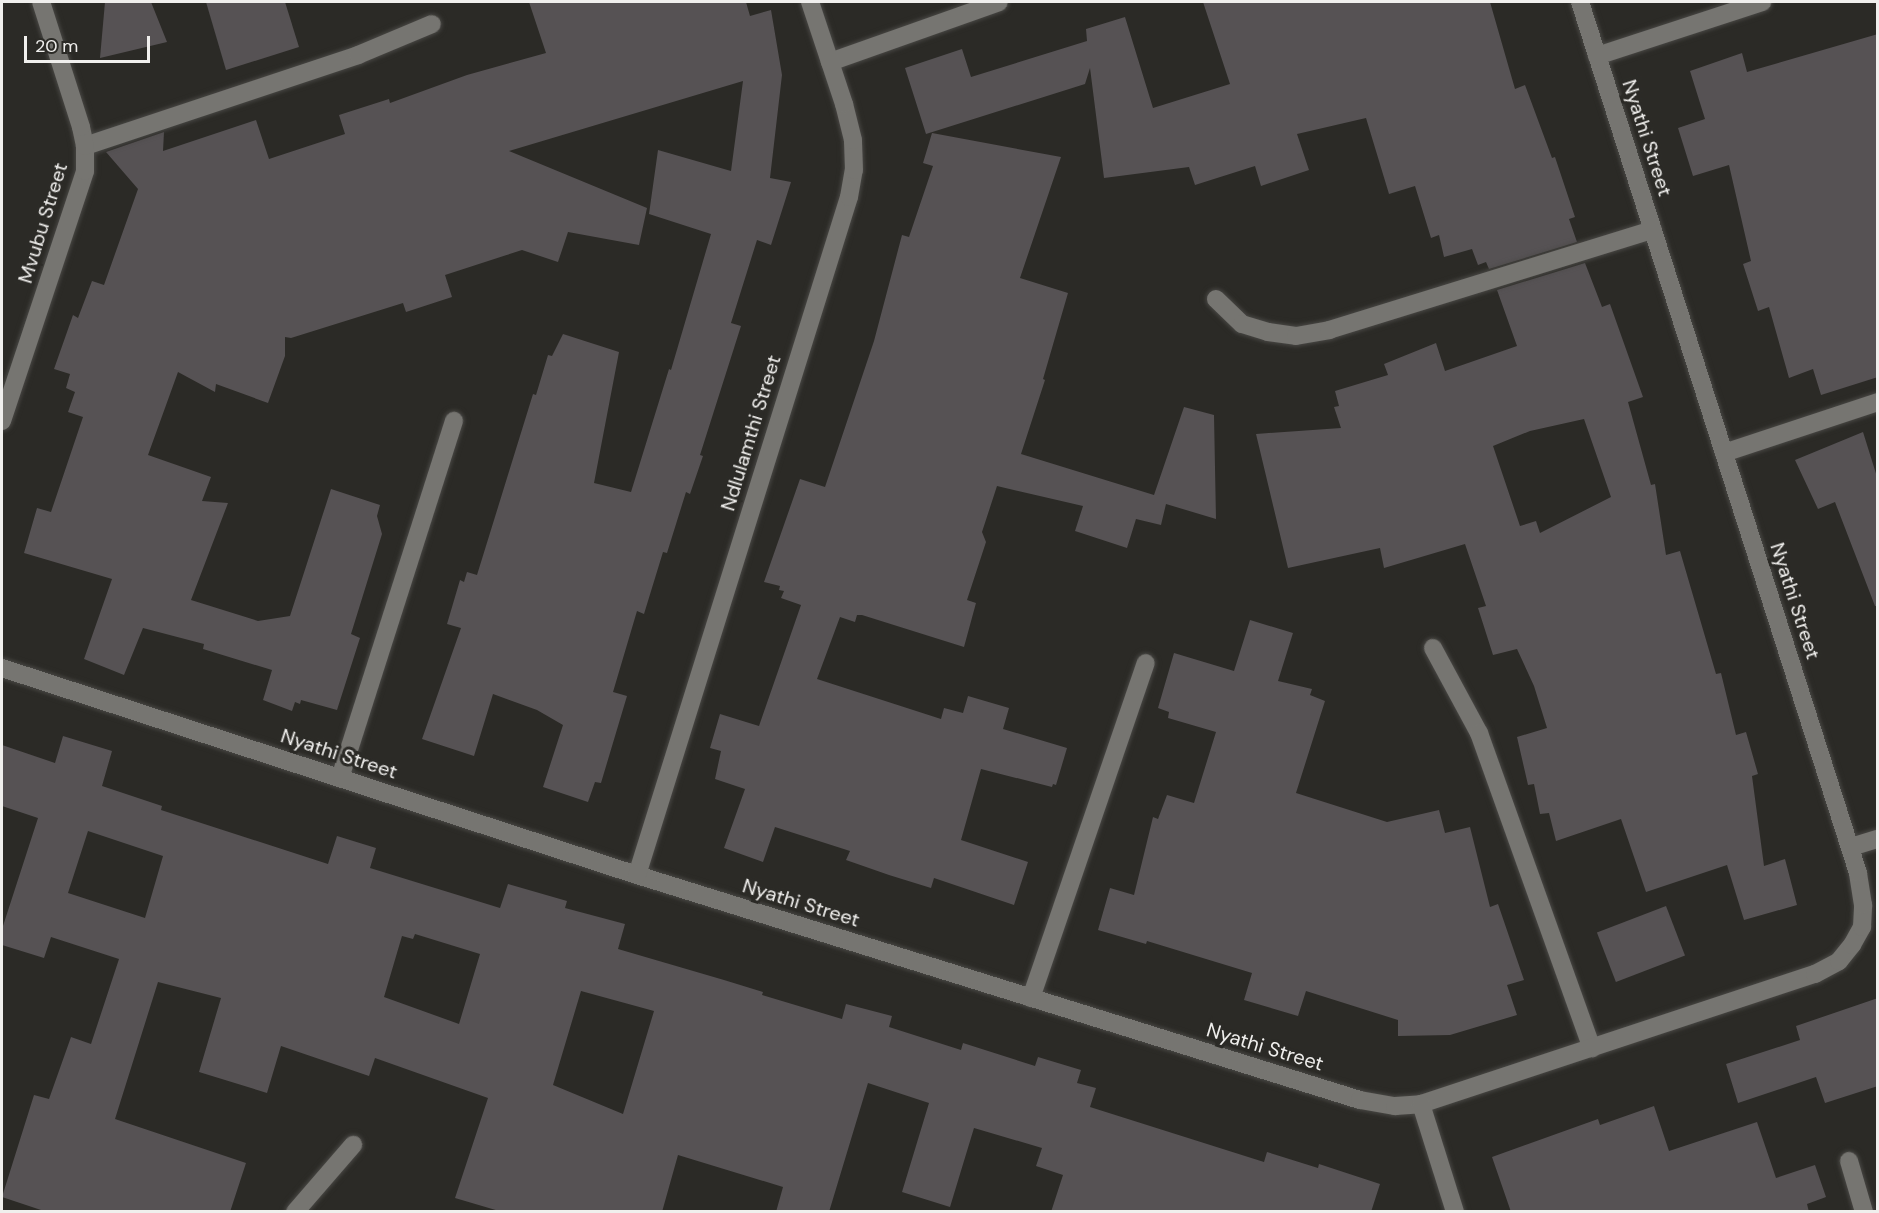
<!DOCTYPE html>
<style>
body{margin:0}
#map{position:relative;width:1879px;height:1213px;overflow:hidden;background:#2b2a26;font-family:"DM Sans",sans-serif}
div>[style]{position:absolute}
.building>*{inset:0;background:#565254;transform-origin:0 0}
.roads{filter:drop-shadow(0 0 2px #484744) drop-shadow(0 0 2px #484744)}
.lane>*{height:18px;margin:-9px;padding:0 9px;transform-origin:9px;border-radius:9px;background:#767571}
.street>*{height:18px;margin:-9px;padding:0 9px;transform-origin:9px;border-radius:9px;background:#767571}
span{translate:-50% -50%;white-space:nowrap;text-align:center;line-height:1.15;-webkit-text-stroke:6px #2b2a26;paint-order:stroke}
.street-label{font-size:20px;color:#f0efed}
.frame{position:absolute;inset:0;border:3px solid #f0efed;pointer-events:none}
.scale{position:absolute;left:24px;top:36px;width:126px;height:27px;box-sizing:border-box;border:3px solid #f0efed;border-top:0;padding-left:8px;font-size:18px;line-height:21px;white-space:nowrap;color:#f0efed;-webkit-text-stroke:4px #2b2a26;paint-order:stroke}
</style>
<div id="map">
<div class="building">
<div style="clip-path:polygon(105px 2px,151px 2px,167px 42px,100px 58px)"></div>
<div style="clip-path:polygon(206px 2px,285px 2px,299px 47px,226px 70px)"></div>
<div style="clip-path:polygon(529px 2px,746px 2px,750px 16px,771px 10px,782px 75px,770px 178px,791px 182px,771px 245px,757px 240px,731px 323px,741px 326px,700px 455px,703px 456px,690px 494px,686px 492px,667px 553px,663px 552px,644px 614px,637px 611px,613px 692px,627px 696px,601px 783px,595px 782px,588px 802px,543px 787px,563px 725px,537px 710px,493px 694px,474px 756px,422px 739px,461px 628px,447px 624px,460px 580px,464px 582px,467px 572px,477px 575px,533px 394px,536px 395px,548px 355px,552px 356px,563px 334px,619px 352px,594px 483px,631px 492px,669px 369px,671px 370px,711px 234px,649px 214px,658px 150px,731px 171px,743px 81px,509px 151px,647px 208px,639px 245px,568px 232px,558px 262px,522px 250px,445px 275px,452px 297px,406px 312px,403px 303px,291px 338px,285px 337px,285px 356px,268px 403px,216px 384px,215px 392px,178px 372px,148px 455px,211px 477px,202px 501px,228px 503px,191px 600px,258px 621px,290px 616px,331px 489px,380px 505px,377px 516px,382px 534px,351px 634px,360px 638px,337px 710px,301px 700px,300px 704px,295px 702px,292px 711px,263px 700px,272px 670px,203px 649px,204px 644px,143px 628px,124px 675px,84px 659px,112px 579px,24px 553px,37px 508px,51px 512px,83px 417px,68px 412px,75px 392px,66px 388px,70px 374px,54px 369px,73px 315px,78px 318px,92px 281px,104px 285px,138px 189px,106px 152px,164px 132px,163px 151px,256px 120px,269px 159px,345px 134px,339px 115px,389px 99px,390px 103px,467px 75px,546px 53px)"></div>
<div style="clip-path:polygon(1203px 2px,1490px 2px,1515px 89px,1525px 85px,1552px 158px,1555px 157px,1575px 217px,1569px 219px,1577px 242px,1489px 269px,1486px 262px,1478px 265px,1472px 249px,1444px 257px,1439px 235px,1431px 238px,1415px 186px,1389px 194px,1366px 118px,1297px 134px,1309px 170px,1261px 186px,1255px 166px,1195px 185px,1189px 167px,1104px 178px,1090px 68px,1085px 84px,926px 134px,905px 68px,962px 49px,971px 77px,1087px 41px,1086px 29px,1125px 17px,1153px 108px,1230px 84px)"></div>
<div style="clip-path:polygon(1878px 34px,1878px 377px,1821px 395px,1813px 369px,1789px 378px,1769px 307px,1758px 311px,1743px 264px,1751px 261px,1729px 165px,1693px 176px,1678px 128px,1705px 119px,1690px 71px,1742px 53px,1747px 72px)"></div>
<div style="clip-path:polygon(932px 133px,1061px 157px,1020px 278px,1068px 293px,1043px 379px,1045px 380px,1021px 454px,1154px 495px,1184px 407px,1214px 415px,1216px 519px,1166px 504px,1161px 525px,1136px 519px,1127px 548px,1075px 531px,1083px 506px,997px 486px,982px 532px,986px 542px,967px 600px,976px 603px,964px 647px,862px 615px,857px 615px,855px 622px,840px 617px,817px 679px,941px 719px,944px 708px,963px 713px,968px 696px,1009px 708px,1003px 729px,1067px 748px,1056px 785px,1053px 784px,1052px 787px,981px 769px,961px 840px,1028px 862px,1014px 905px,934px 878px,931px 888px,889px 875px,846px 860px,850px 851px,775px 827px,763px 862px,724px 848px,745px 789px,715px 779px,721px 751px,710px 748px,720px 714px,759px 726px,801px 605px,781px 598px,784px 591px,779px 590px,780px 586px,764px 582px,800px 479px,825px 487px,874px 341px,902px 235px,909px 237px,933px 166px,923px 163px)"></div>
<div style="clip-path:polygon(evenodd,1585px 263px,1602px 307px,1610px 304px,1643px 397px,1628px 402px,1651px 485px,1655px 484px,1666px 555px,1680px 551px,1716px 674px,1721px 673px,1736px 735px,1746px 732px,1758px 774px,1752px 776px,1764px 866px,1785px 859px,1797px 905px,1744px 920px,1727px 865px,1646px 892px,1621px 819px,1556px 841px,1549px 813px,1540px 814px,1534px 784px,1528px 785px,1517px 737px,1547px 728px,1534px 686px,1517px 649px,1493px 655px,1478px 608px,1486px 606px,1465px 544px,1384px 568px,1380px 548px,1288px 568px,1256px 434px,1341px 428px,1334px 407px,1339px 406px,1335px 391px,1388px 375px,1384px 364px,1436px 343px,1445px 371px,1517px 346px,1497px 290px,1585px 263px,1584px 419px,1611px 497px,1540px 533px,1536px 521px,1520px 526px,1493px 446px,1530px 431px,1584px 419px)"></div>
<div style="clip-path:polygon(1863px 432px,1878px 480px,1878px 606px,1875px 606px,1835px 502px,1818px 509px,1795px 460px)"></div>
<div style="clip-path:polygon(1250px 620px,1293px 633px,1278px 681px,1312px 689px,1310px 695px,1325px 701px,1296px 793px,1387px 822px,1439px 810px,1445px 833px,1470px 827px,1490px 907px,1498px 904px,1524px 980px,1507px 985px,1517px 1015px,1450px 1035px,1398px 1036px,1398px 1020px,1306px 991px,1298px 1016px,1244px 1000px,1252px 973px,1147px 941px,1146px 944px,1098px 930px,1110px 888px,1134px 895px,1153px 817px,1158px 819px,1167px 795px,1194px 803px,1216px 732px,1168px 718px,1169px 712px,1158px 708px,1174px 653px,1234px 671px)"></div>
<div style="clip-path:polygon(evenodd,63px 736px,112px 751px,102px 786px,162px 806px,161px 810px,328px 864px,337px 836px,376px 848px,370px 868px,500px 908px,508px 884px,567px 901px,565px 908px,625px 924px,618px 949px,724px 980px,763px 992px,762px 995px,842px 1019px,846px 1004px,892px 1016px,889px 1027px,961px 1050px,963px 1043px,1035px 1066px,1038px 1057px,1081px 1070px,1077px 1083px,1096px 1088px,1090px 1107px,1264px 1162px,1267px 1152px,1318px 1168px,1319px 1164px,1380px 1184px,1371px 1212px,1051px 1212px,1063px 1175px,1036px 1166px,1042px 1148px,974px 1128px,950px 1207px,902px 1192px,929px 1103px,868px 1083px,829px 1212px,776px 1212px,783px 1187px,678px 1155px,662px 1212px,499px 1211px,455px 1198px,488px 1098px,375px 1058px,369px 1076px,281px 1046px,267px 1093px,199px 1072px,221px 998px,158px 982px,115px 1119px,246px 1163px,230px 1212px,47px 1212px,2px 1197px,34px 1095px,49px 1099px,71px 1037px,91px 1044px,119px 959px,51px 937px,44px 958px,2px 945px,2px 929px,38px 818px,2px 806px,2px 745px,55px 763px,63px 736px,88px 831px,163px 856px,145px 918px,68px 893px,88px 831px,63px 736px,415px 934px,480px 954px,459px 1024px,384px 997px,402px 936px,413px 939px,415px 934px,63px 736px,581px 991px,654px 1011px,623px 1114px,553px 1085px,581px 991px)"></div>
<div style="left:1666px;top:906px;width:53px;height:74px;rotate:69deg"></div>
<div style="clip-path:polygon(1878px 998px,1878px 1086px,1825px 1103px,1816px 1077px,1738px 1103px,1726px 1064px,1800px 1040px,1796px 1026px)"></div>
<div style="clip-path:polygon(1654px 1106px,1669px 1151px,1757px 1122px,1776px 1178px,1815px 1165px,1826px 1197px,1807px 1204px,1809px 1212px,1511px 1212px,1492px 1157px,1598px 1119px,1600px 1125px)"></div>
</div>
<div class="roads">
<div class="lane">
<div style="left:1597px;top:56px;width:174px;rotate:-18.1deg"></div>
<div style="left:830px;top:62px;width:179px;rotate:-19.5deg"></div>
<div style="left:85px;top:146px;width:288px;rotate:-18.4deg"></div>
<div style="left:358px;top:55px;width:80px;rotate:-22.7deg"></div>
<div style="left:1216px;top:299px;width:36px;rotate:44deg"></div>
<div style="left:1242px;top:324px;width:27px;rotate:17deg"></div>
<div style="left:1268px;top:332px;width:28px;rotate:8deg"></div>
<div style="left:1296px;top:336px;width:34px;rotate:-10deg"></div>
<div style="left:1329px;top:330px;width:339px;rotate:-17.2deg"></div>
<div style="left:1724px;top:453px;width:162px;rotate:-18.3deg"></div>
<div style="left:1433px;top:648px;width:97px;rotate:61.6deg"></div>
<div style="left:1479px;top:733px;width:335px;rotate:70.3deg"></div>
<div style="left:340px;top:778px;width:375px;rotate:-72.3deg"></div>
<div style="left:1851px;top:847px;width:28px;rotate:-17deg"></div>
<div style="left:1031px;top:998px;width:354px;rotate:-71.1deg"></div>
<div style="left:1849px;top:1161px;width:53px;rotate:73.6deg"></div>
<div style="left:295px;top:1212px;width:89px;rotate:-49.1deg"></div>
</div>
<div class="street">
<div style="left:2px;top:421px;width:263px;rotate:-71.6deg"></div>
<div style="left:85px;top:171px;width:25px;rotate:-90deg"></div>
<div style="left:85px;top:146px;width:19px;rotate:-102deg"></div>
<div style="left:81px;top:127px;width:131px;rotate:-107.7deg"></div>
<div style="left:2px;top:668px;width:668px;rotate:18.06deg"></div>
<div style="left:637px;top:875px;width:757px;rotate:17.29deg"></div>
<div style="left:1360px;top:1100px;width:36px;rotate:10deg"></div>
<div style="left:1395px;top:1106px;width:26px;rotate:-4deg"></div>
<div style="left:1421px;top:1104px;width:415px;rotate:-18.3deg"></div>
<div style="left:1815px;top:974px;width:27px;rotate:-28deg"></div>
<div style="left:1839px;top:961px;width:21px;rotate:-51deg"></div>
<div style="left:1852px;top:945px;width:21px;rotate:-61deg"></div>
<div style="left:1862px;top:927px;width:22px;rotate:-87deg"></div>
<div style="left:1863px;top:905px;width:32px;rotate:-99deg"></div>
<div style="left:1858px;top:873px;width:914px;rotate:-107.7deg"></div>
<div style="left:637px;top:875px;width:710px;rotate:-72.64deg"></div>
<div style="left:849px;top:197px;width:27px;rotate:-80deg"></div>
<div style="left:854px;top:170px;width:30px;rotate:-92deg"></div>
<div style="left:853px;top:140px;width:37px;rotate:-104deg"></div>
<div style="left:844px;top:104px;width:108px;rotate:-108.4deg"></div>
<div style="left:1421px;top:1104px;width:113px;rotate:72.5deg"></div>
</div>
</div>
<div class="street-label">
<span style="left:1647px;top:138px;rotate:72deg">Nyathi Street</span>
<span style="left:43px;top:223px;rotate:-73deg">Mvubu Street</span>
<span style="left:751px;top:433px;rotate:-73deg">Ndlulamthi Street</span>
<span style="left:1795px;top:601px;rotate:72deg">Nyathi Street</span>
<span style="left:339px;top:754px;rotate:18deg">Nyathi Street</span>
<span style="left:801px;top:903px;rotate:17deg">Nyathi Street</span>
<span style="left:1265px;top:1047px;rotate:17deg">Nyathi Street</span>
</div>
<div class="frame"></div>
<div class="scale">20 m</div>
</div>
